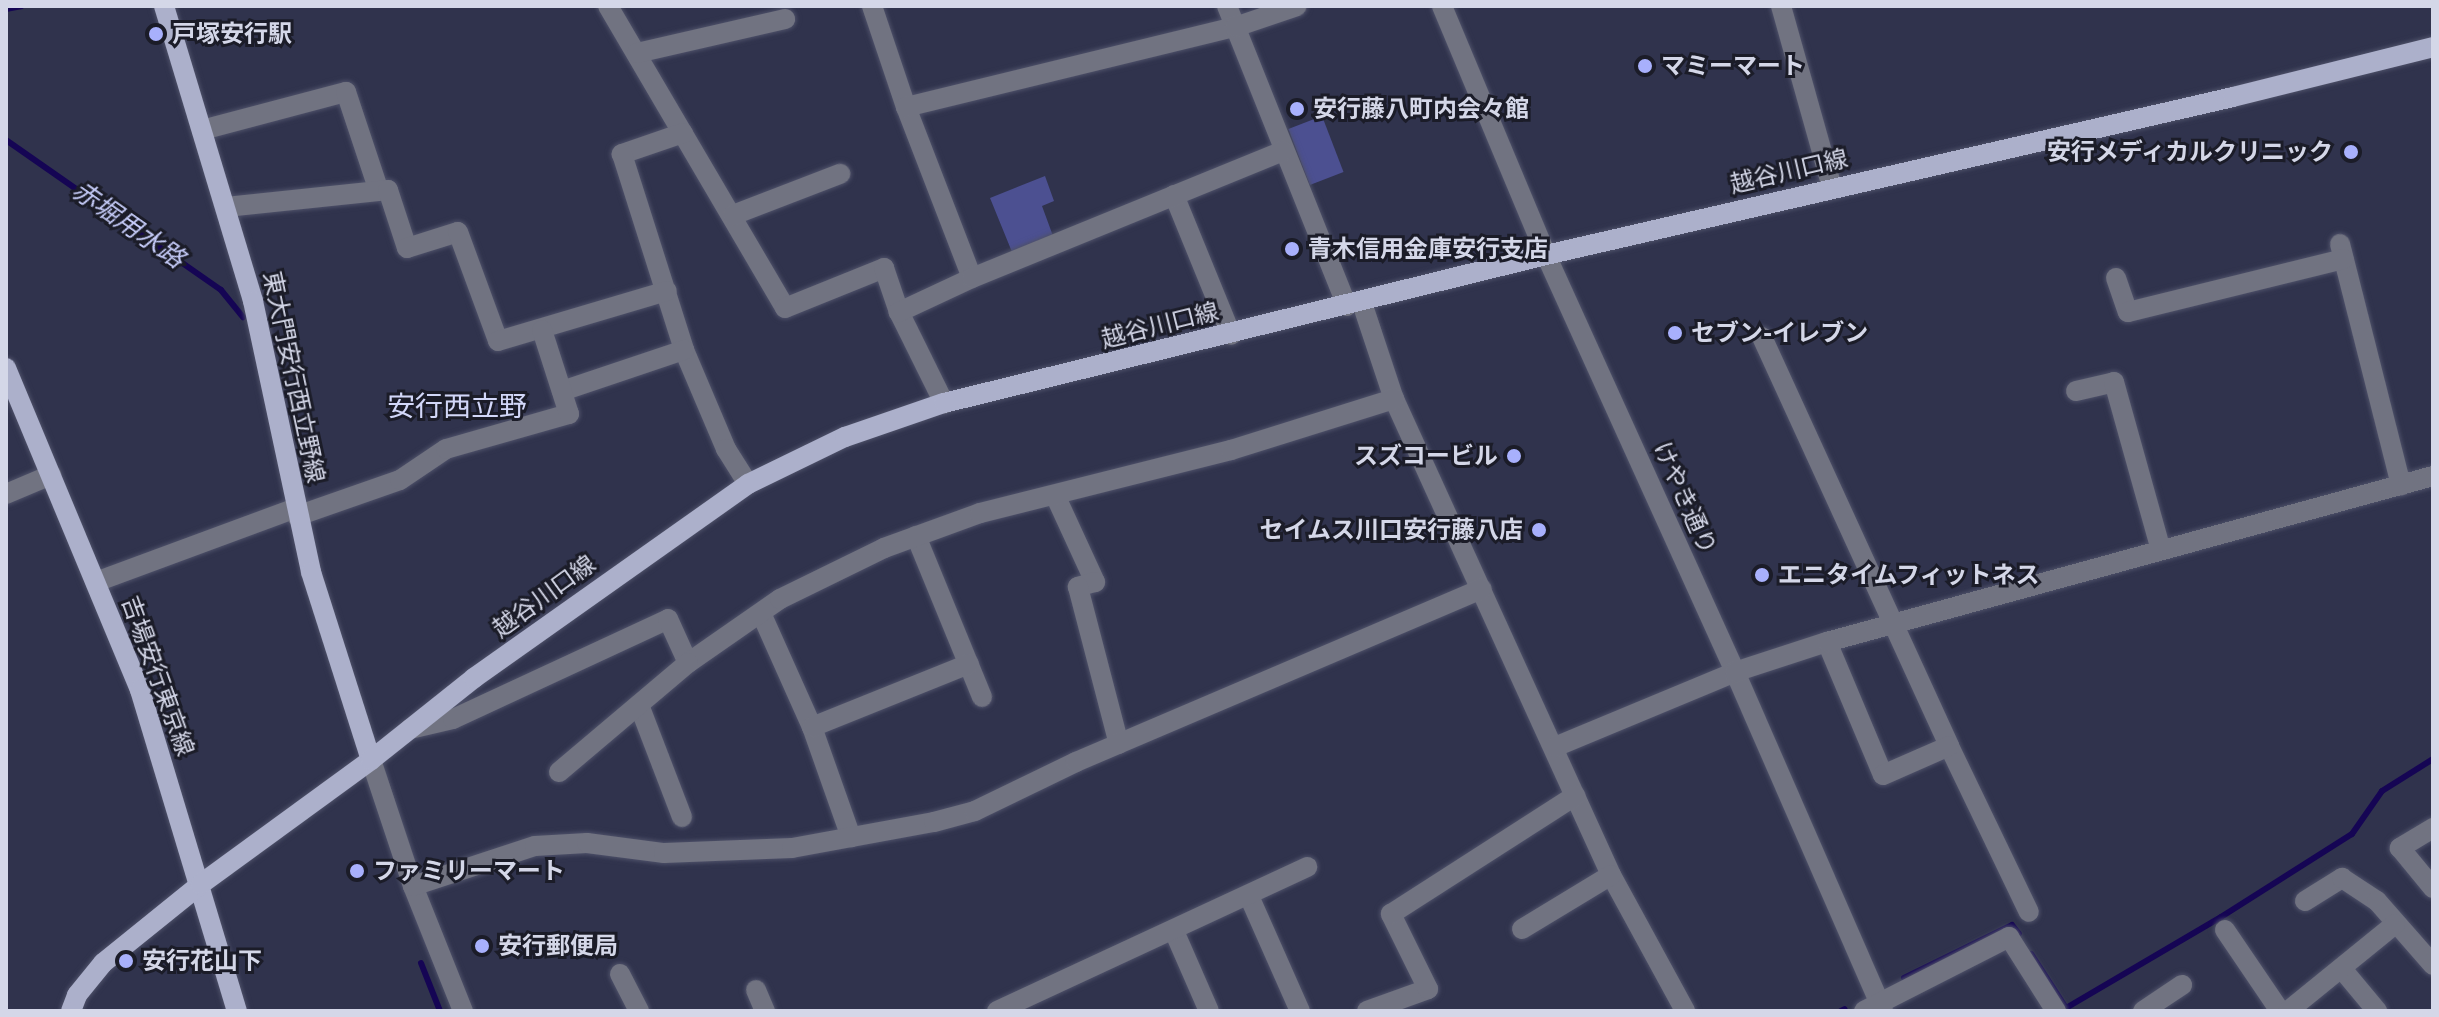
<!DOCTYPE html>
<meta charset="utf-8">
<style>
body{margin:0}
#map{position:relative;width:2439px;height:1017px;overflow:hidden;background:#30334d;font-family:Montserrat,"Noto Sans JP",sans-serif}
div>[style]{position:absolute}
.green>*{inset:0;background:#4c5091;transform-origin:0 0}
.stream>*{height:6px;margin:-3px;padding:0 3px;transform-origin:3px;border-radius:3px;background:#150554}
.roads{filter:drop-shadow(0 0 2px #4e5169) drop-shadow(0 0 2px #4e5169)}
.minor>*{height:20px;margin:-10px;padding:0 10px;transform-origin:10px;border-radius:10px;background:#717381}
.major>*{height:20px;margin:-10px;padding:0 10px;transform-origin:10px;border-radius:10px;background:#acb0cb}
.dots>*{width:22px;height:22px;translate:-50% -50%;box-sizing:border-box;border:4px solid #1b1c28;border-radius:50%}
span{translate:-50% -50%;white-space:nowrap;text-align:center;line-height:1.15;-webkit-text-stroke:6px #1b1c28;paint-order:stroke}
.poi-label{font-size:24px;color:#d4d7e8;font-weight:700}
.left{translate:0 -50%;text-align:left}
.right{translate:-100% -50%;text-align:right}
.street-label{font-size:24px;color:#d4d7e8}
.water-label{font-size:26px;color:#c5cbf8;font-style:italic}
.quarter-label{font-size:28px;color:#d2d7f8}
.frame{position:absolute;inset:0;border:8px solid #d4d7e8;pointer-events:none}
</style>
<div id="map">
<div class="green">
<div style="left:1322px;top:116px;width:60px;height:36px;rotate:69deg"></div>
<div style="clip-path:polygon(1045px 176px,1054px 201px,1042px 206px,1053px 236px,1012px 252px,990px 198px)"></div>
</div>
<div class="stream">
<div style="left:6px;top:9px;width:16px;rotate:-11deg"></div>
<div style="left:6px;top:140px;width:262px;rotate:34.9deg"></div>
<div style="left:221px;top:290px;width:35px;rotate:51deg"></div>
<div style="left:2031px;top:954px;width:64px;rotate:57.1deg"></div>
<div style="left:2066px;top:1008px;width:180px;rotate:-30.4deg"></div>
<div style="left:2221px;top:917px;width:155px;rotate:-32.4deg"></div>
<div style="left:2352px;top:834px;width:52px;rotate:-55.1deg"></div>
<div style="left:2382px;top:791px;width:60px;rotate:-32.1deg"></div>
<div style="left:421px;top:963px;width:52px;rotate:68.4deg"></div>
<div style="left:1904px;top:978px;width:120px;rotate:-26.1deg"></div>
<div style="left:2012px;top:925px;width:11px;rotate:52deg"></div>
<div style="left:1841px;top:1011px;width:4px;rotate:-27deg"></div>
</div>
<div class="roads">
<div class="minor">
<div style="left:608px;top:6px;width:350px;rotate:59.6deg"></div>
<div style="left:785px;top:308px;width:107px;rotate:-22deg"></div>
<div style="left:884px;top:268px;width:46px;rotate:71.2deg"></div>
<div style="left:899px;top:312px;width:102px;rotate:63.7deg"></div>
<div style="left:872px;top:6px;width:107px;rotate:71.4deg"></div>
<div style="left:906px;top:107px;width:183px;rotate:68.9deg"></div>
<div style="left:972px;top:278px;width:81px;rotate:155deg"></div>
<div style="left:1227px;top:6px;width:323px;rotate:68.2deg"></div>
<div style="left:1442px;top:6px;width:270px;rotate:67.3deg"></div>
<div style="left:1546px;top:255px;width:458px;rotate:65.6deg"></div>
<div style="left:1735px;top:672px;width:370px;rotate:66.4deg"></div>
<div style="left:1781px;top:6px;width:188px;rotate:74.3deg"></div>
<div style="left:637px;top:53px;width:152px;rotate:-12.9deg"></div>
<div style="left:906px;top:107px;width:339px;rotate:-13.7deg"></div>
<div style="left:1235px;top:27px;width:65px;rotate:-18.7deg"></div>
<div style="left:202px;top:130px;width:149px;rotate:-14.8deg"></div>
<div style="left:346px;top:92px;width:101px;rotate:71.6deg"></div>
<div style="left:683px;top:133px;width:65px;rotate:161deg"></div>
<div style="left:622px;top:154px;width:206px;rotate:72.4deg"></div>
<div style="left:684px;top:350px;width:108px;rotate:67deg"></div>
<div style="left:726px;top:449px;width:41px;rotate:57.8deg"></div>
<div style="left:1174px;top:195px;width:151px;rotate:67.8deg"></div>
<div style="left:226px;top:207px;width:163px;rotate:-6deg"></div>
<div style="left:388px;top:190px;width:61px;rotate:71.9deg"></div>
<div style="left:407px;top:248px;width:53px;rotate:-17.4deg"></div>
<div style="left:458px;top:232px;width:116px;rotate:69.8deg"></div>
<div style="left:498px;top:341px;width:176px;rotate:-16.5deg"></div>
<div style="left:733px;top:215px;width:115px;rotate:-21deg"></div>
<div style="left:2340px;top:244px;width:249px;rotate:75.8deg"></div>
<div style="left:972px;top:278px;width:336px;rotate:-22.2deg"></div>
<div style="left:2116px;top:278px;width:36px;rotate:71deg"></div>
<div style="left:2128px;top:312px;width:222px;rotate:-13.8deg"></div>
<div style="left:1362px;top:303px;width:101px;rotate:71.6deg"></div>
<div style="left:1394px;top:399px;width:436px;rotate:65.5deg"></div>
<div style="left:1575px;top:796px;width:87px;rotate:65.5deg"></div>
<div style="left:1611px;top:875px;width:155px;rotate:61.4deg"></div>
<div style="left:1762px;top:337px;width:450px;rotate:65.4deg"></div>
<div style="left:1949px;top:746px;width:184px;rotate:64.3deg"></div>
<div style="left:562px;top:391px;width:129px;rotate:-18.6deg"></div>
<div style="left:2076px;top:391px;width:39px;rotate:-13deg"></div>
<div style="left:2114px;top:382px;width:174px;rotate:74.4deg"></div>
<div style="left:6px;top:494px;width:49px;rotate:-22.9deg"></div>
<div style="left:1055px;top:495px;width:96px;rotate:65.3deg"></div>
<div style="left:1095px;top:582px;width:18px;rotate:164deg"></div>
<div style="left:1078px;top:587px;width:162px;rotate:75.4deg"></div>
<div style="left:297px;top:516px;width:109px;rotate:-19.3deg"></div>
<div style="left:400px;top:480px;width:55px;rotate:-34deg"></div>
<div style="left:446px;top:449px;width:128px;rotate:-15.9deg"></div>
<div style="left:569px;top:414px;width:88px;rotate:-107.8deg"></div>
<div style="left:916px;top:536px;width:174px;rotate:67.7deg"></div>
<div style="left:96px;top:582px;width:213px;rotate:-20.3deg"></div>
<div style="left:761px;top:613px;width:125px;rotate:65.9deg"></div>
<div style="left:812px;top:727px;width:117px;rotate:70.5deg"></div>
<div style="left:1827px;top:642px;width:144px;rotate:67.2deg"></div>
<div style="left:1883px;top:775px;width:72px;rotate:-23.7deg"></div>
<div style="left:639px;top:705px;width:120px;rotate:69deg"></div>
<div style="left:812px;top:727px;width:169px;rotate:-21.9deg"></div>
<div style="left:410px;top:729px;width:44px;rotate:-13.1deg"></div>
<div style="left:453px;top:719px;width:237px;rotate:-24.9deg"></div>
<div style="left:668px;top:619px;width:48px;rotate:65.6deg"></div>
<div style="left:688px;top:663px;width:112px;rotate:-34.8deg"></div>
<div style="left:780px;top:599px;width:116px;rotate:-26.1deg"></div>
<div style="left:884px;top:548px;width:102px;rotate:-20deg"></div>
<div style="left:980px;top:513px;width:259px;rotate:-14.1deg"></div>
<div style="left:1231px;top:450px;width:171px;rotate:-17.4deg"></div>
<div style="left:1555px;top:747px;width:195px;rotate:-22.6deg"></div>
<div style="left:1735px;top:672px;width:97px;rotate:-18.1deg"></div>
<div style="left:1827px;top:642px;width:628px;rotate:-15.32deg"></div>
<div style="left:371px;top:760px;width:133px;rotate:71.6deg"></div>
<div style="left:413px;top:886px;width:135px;rotate:68.2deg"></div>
<div style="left:559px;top:772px;width:169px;rotate:-40.2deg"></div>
<div style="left:2433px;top:828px;width:39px;rotate:149deg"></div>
<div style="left:2400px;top:848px;width:52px;rotate:50.5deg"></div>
<div style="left:413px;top:886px;width:128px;rotate:-18.2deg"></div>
<div style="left:535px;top:846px;width:52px;rotate:-3.3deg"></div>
<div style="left:587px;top:843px;width:78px;rotate:7.4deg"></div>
<div style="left:664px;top:853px;width:128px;rotate:-2.2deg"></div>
<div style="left:792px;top:848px;width:144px;rotate:-10.4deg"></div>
<div style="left:934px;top:822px;width:42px;rotate:-15deg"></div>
<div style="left:975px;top:811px;width:112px;rotate:-25.9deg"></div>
<div style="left:1076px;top:762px;width:441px;rotate:-23.1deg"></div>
<div style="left:1249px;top:896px;width:126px;rotate:66.1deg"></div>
<div style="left:2305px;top:901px;width:44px;rotate:-31.9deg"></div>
<div style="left:2342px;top:878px;width:42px;rotate:33.3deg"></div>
<div style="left:2377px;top:901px;width:85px;rotate:48.8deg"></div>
<div style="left:1522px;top:929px;width:104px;rotate:-31.2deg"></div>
<div style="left:2225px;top:930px;width:98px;rotate:55.8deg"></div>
<div style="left:1174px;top:931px;width:87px;rotate:66.4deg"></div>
<div style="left:2342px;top:969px;width:55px;rotate:50.2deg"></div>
<div style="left:620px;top:974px;width:42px;rotate:62.8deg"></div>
<div style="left:756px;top:990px;width:23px;rotate:67deg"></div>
<div style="left:997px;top:1011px;width:342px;rotate:-24.9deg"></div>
<div style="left:1367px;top:1011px;width:65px;rotate:-19.8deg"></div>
<div style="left:1428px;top:989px;width:84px;rotate:-116.3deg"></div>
<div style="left:1391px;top:914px;width:219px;rotate:-32.7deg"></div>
<div style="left:1864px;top:1011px;width:163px;rotate:-27deg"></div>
<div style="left:2009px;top:937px;width:88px;rotate:57.6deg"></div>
<div style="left:2143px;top:1011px;width:47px;rotate:-33.7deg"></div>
<div style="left:2288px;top:1011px;width:138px;rotate:-39.1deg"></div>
</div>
<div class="major">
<div style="left:164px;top:6px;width:308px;rotate:73.2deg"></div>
<div style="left:253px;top:301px;width:277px;rotate:77.9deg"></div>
<div style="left:311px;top:572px;width:197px;rotate:72.3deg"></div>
<div style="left:6px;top:368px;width:349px;rotate:67.4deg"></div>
<div style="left:140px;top:690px;width:335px;rotate:73.2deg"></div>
<div style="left:71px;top:1011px;width:17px;rotate:-69deg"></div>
<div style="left:77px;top:995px;width:41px;rotate:-50.9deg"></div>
<div style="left:103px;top:963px;width:126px;rotate:-38.9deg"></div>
<div style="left:201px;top:884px;width:210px;rotate:-36.1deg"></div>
<div style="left:371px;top:760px;width:132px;rotate:-38.5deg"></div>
<div style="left:474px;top:678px;width:336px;rotate:-35.3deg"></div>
<div style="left:748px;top:484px;width:108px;rotate:-25.9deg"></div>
<div style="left:845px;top:437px;width:105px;rotate:-19deg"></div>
<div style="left:944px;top:403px;width:620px;rotate:-13.81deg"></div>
<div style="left:1546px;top:255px;width:705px;rotate:-12.95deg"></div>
<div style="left:2233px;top:97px;width:206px;rotate:-14deg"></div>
</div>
</div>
<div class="dots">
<div style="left:156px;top:34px;background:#a8b0fc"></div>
<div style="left:1645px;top:66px;background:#a8b0fc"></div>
<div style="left:1297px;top:109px;background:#a8b0fc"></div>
<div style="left:2351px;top:152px;background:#a8b0fc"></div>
<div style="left:1292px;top:249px;background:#a8b0fc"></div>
<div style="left:1675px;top:333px;background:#a8b0fc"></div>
<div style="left:1514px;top:456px;background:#a8b0fc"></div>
<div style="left:1539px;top:530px;background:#a8b0fc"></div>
<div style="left:1762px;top:575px;background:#a8b0fc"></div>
<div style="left:357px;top:871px;background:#a8b0fc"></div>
<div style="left:482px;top:946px;background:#a8b0fc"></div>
<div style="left:126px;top:961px;background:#a8b0fc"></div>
</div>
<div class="poi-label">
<span class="left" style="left:172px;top:34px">戸塚安行駅</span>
<span class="left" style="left:1661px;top:66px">マミーマート</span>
<span class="left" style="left:1313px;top:109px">安行藤八町内会々館</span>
<span class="right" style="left:2333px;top:152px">安行メディカルクリニック</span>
<span class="left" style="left:1308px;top:249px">青木信用金庫安行支店</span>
<span class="left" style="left:1691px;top:333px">セブン-イレブン</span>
<span class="right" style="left:1498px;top:456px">スズコービル</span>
<span class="right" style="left:1523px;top:530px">セイムス川口安行藤八店</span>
<span class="left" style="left:1778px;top:575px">エニタイムフィットネス</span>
<span class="left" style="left:373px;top:871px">ファミリーマート</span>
<span class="left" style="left:498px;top:946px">安行郵便局</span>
<span class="left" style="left:142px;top:961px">安行花山下</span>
</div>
<div class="street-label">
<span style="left:1789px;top:171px;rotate:-13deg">越谷川口線</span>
<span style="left:1160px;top:325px;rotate:-14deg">越谷川口線</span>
<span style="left:294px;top:377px;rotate:78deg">東大門安行西立野線</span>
<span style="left:1685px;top:498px;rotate:66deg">けやき通り</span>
<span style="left:544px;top:596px;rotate:-36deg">越谷川口線</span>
<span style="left:158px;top:676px;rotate:70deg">吉場安行東京線</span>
</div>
<div class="water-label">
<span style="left:128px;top:225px;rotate:35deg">赤堀用水路</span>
</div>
<div class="quarter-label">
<span style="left:457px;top:406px">安行西立野</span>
</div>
<div class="frame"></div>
</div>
